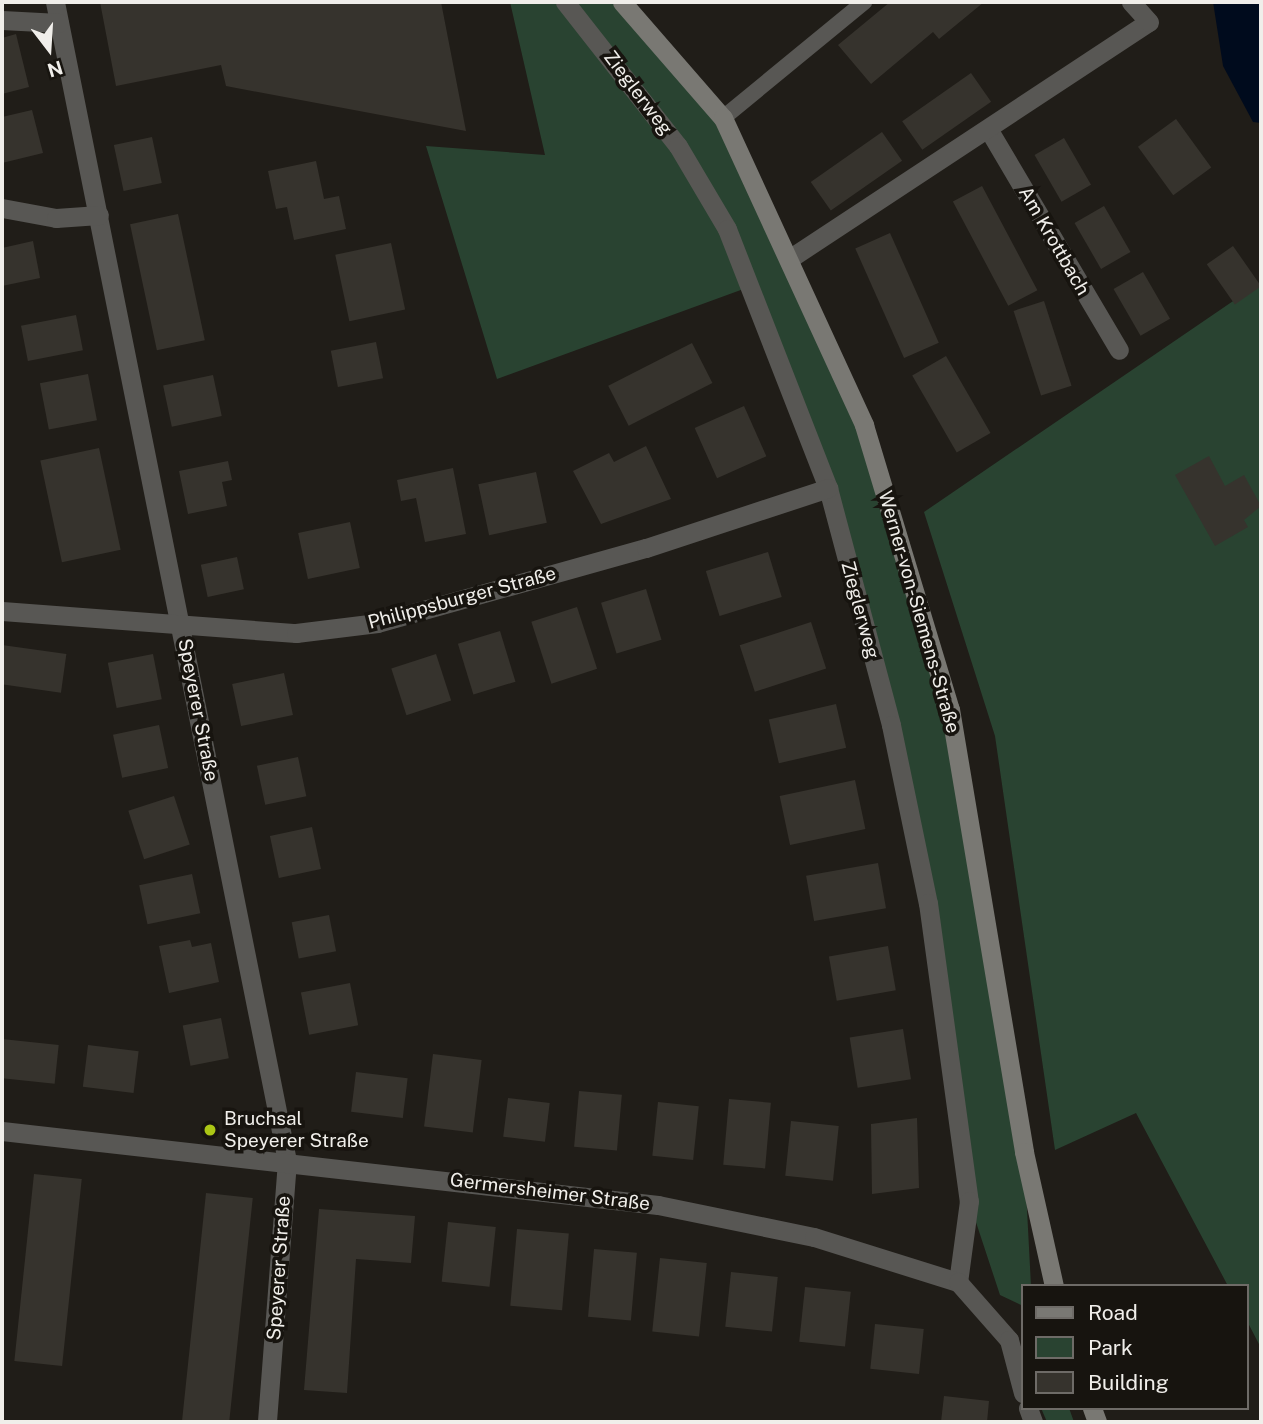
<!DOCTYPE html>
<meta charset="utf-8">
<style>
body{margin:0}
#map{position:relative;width:1263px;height:1424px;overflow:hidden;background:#201d18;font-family:"Public Sans",sans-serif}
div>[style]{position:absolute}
.green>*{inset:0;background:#294331}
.water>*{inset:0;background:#000b1d}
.building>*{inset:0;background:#36332d;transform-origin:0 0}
.service>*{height:16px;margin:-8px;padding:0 8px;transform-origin:8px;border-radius:8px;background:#585754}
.minor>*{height:19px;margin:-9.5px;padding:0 9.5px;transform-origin:9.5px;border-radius:9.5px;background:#585754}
.secondary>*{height:19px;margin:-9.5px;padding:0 9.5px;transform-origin:9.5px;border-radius:9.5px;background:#797873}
.dots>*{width:19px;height:19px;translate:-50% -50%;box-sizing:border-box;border:4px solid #17140f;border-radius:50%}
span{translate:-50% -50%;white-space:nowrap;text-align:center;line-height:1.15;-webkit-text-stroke:7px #17140f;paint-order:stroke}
.street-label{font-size:19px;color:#f0eeea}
.poi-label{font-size:19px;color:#f0eeea}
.left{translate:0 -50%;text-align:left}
.frame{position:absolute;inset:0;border:4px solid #f0eeea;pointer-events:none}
.legend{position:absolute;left:1021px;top:1284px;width:228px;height:126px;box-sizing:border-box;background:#17140f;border:2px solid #6e6b67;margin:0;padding:9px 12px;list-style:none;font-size:21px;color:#f0eeea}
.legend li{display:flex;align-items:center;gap:14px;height:35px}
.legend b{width:35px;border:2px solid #6e6b67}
.north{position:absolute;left:14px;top:14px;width:70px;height:70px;-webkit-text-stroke:5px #17140f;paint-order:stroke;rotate:163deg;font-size:19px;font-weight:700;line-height:28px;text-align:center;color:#f0eeea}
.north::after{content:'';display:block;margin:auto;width:24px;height:32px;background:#f0eeea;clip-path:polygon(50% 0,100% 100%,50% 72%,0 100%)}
</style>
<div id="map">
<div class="green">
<div style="clip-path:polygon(510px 2px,622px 2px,693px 77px,864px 425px,950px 709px,1024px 1152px,1031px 1286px,1023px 1286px,1021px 1305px,1000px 1295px,969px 1201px,928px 903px,828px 488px,749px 287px,497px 379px,426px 146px,545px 155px)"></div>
<div style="clip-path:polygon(1261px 282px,1261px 1348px,1247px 1321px,1247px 1286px,1228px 1286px,1136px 1113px,1055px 1150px,995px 736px,924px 512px)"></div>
<div style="clip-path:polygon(1041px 1408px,1069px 1408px,1074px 1422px,1047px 1422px)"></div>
</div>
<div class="water">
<div style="clip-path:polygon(1213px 2px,1261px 2px,1261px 123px,1253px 122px,1223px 66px)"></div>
</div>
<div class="building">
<div style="clip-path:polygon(100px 2px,441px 2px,466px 131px,226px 86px,221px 65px,116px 86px)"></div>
<div style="clip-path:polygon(890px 2px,984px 2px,939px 39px,933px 32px,871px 84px,838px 45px)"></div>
<div style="clip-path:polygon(16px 34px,29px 87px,2px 94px,2px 38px)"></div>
<div style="left:971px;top:73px;width:35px;height:84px;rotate:55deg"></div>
<div style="clip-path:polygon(32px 110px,43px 153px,2px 163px,2px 117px)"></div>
<div style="left:1176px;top:119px;width:60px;height:47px;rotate:54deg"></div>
<div style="left:882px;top:132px;width:35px;height:87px;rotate:55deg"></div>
<div style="left:152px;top:137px;width:47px;height:39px;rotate:78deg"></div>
<div style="left:1064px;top:138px;width:54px;height:34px;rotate:60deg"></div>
<div style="clip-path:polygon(316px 161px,324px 199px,339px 196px,346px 229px,294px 240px,287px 207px,276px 209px,268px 171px)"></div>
<div style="left:982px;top:186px;width:118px;height:33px;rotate:62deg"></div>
<div style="left:1104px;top:206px;width:53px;height:34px;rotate:60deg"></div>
<div style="left:178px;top:214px;width:129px;height:49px;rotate:78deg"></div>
<div style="left:890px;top:233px;width:120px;height:38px;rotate:66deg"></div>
<div style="clip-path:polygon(33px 241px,40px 278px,2px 286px,2px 248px)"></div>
<div style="left:391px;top:243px;width:68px;height:57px;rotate:78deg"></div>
<div style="left:1233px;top:246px;width:49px;height:32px;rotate:55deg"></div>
<div style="left:1143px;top:272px;width:54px;height:34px;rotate:60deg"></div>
<div style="left:1044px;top:301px;width:89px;height:32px;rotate:72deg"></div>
<div style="left:76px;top:315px;width:36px;height:56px;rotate:79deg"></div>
<div style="left:376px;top:342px;width:37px;height:46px;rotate:79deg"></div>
<div style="left:692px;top:343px;width:45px;height:94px;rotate:63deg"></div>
<div style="left:946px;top:356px;width:89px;height:39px;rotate:60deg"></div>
<div style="left:88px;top:374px;width:47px;height:49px;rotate:79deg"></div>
<div style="left:213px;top:375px;width:42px;height:51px;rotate:78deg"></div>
<div style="left:744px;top:406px;width:55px;height:54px;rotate:66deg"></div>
<div style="clip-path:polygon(646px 446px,671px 499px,601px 524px,573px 471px,609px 453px,614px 462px)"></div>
<div style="left:99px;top:448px;width:104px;height:60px;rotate:78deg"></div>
<div style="clip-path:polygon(1209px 456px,1225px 486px,1244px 475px,1261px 506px,1244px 520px,1248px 527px,1215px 546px,1175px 475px)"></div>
<div style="clip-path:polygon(228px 461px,232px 480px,222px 482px,227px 506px,188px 514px,179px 471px)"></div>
<div style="clip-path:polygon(453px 468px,466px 534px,425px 542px,416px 498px,401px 501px,397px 480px)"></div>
<div style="left:536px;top:472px;width:52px;height:59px;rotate:78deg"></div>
<div style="left:350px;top:522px;width:47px;height:53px;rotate:78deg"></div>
<div style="left:768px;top:552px;width:47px;height:65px;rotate:73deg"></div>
<div style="left:237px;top:557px;width:33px;height:37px;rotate:78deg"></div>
<div style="left:646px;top:589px;width:53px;height:47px;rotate:73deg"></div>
<div style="left:577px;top:607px;width:65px;height:48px;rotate:72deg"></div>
<div style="left:811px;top:622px;width:49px;height:75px;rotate:72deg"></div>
<div style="left:500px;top:631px;width:53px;height:44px;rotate:73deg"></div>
<div style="left:2px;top:645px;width:65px;height:39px;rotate:8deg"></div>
<div style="left:153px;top:654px;width:46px;height:46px;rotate:79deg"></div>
<div style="left:436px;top:654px;width:49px;height:47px;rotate:72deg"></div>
<div style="left:284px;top:673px;width:43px;height:53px;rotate:78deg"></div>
<div style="left:836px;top:704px;width:45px;height:69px;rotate:77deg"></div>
<div style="left:159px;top:725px;width:44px;height:47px;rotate:78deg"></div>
<div style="left:298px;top:757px;width:40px;height:42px;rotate:78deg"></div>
<div style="left:855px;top:780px;width:50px;height:77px;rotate:78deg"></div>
<div style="left:174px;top:796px;width:51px;height:48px;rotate:72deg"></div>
<div style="left:312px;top:827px;width:43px;height:43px;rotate:78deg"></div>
<div style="left:878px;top:863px;width:46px;height:73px;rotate:80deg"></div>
<div style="left:192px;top:874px;width:40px;height:54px;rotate:78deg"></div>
<div style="left:329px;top:915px;width:37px;height:38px;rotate:79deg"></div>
<div style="clip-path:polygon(190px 940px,192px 947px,211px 943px,219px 982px,169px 993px,159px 946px)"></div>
<div style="left:888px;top:946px;width:45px;height:60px;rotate:80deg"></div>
<div style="left:350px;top:983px;width:43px;height:50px;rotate:79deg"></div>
<div style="left:221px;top:1018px;width:41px;height:39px;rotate:79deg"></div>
<div style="left:903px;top:1029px;width:51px;height:54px;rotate:81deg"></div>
<div style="left:2px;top:1039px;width:57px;height:39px;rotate:6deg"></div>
<div style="left:88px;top:1045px;width:51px;height:42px;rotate:7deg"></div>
<div style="left:433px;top:1054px;width:49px;height:73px;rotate:7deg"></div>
<div style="left:356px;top:1072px;width:52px;height:40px;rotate:7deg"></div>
<div style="left:579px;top:1091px;width:43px;height:56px;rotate:5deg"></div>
<div style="left:508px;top:1098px;width:42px;height:39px;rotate:7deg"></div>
<div style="left:729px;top:1099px;width:42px;height:66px;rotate:5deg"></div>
<div style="left:658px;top:1102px;width:41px;height:54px;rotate:6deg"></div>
<div style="clip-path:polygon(917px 1118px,919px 1188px,872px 1194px,871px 1124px)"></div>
<div style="left:791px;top:1121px;width:48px;height:55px;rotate:6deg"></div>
<div style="left:34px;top:1174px;width:48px;height:188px;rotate:6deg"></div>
<div style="left:206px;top:1193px;width:47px;height:230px;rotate:6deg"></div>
<div style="clip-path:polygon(319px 1209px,415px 1216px,411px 1263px,356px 1259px,347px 1393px,304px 1390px)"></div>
<div style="left:448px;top:1222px;width:48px;height:60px;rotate:6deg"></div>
<div style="left:517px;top:1229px;width:52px;height:77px;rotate:5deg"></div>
<div style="left:594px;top:1249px;width:43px;height:68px;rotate:5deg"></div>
<div style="left:660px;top:1258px;width:47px;height:74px;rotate:6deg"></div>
<div style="left:731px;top:1272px;width:47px;height:55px;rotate:6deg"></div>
<div style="left:805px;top:1287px;width:46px;height:55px;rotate:6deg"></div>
<div style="left:875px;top:1324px;width:49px;height:45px;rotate:6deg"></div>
<div style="clip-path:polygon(944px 1396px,989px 1401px,987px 1422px,941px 1422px)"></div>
</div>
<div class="service">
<div style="left:723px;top:118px;width:183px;rotate:-39.4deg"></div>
</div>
<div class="minor">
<div style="left:55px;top:2px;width:1182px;rotate:78.68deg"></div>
<div style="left:287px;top:1161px;width:262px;rotate:94.4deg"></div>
<div style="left:565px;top:2px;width:183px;rotate:51.9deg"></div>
<div style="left:678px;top:146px;width:96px;rotate:59.4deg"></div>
<div style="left:727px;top:229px;width:278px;rotate:68.7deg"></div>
<div style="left:828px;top:488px;width:245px;rotate:75.1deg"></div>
<div style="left:891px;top:725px;width:182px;rotate:78.3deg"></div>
<div style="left:928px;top:903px;width:301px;rotate:82.2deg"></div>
<div style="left:969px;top:1201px;width:82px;rotate:97.7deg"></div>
<div style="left:2px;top:20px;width:57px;rotate:3deg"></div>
<div style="left:990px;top:132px;width:253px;rotate:59.4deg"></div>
<div style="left:2px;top:208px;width:55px;rotate:10.5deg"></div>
<div style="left:56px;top:218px;width:43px;rotate:-4deg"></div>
<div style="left:792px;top:257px;width:427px;rotate:-33.4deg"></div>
<div style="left:1149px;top:22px;width:27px;rotate:-132deg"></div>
<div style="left:2px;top:611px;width:295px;rotate:4.3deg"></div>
<div style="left:296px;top:633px;width:82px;rotate:-7deg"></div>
<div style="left:377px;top:623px;width:279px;rotate:-15.6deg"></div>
<div style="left:646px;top:548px;width:192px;rotate:-18.2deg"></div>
<div style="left:2px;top:1131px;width:660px;rotate:6.44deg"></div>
<div style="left:658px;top:1205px;width:159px;rotate:11.6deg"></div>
<div style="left:814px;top:1237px;width:151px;rotate:17.4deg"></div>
<div style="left:958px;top:1282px;width:77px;rotate:48.7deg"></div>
<div style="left:1009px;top:1340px;width:55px;rotate:75.2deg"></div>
<div style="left:1028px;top:1408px;width:15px;rotate:70deg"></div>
</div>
<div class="secondary">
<div style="left:622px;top:2px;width:154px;rotate:49deg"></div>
<div style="left:723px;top:118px;width:338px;rotate:65.3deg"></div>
<div style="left:864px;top:425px;width:297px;rotate:73.2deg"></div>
<div style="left:950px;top:709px;width:449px;rotate:80.5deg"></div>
<div style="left:1024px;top:1152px;width:137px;rotate:77.4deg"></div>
<div style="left:1092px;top:1408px;width:15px;rotate:70deg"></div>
</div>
<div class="dots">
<div style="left:210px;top:1130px;background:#abc615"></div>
</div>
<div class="street-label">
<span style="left:638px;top:93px;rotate:53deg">Zieglerweg</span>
<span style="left:1054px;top:241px;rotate:60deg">Am Krottbach</span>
<span style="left:462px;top:598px;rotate:-15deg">Philippsburger Straße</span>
<span style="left:860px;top:610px;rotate:75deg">Zieglerweg</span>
<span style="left:919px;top:612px;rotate:74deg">Werner-von-Siemens-Straße</span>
<span style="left:198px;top:710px;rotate:79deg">Speyerer Straße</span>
<span style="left:550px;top:1192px;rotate:7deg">Germersheimer Straße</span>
<span style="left:279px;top:1268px;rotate:-86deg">Speyerer Straße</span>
</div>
<div class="poi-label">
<span class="left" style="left:224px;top:1130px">Bruchsal<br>Speyerer Straße</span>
</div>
<div class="frame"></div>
<ul class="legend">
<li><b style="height:9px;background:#797873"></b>Road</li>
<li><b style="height:19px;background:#294331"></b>Park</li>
<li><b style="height:19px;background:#36332d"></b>Building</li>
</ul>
<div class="north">N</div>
</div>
